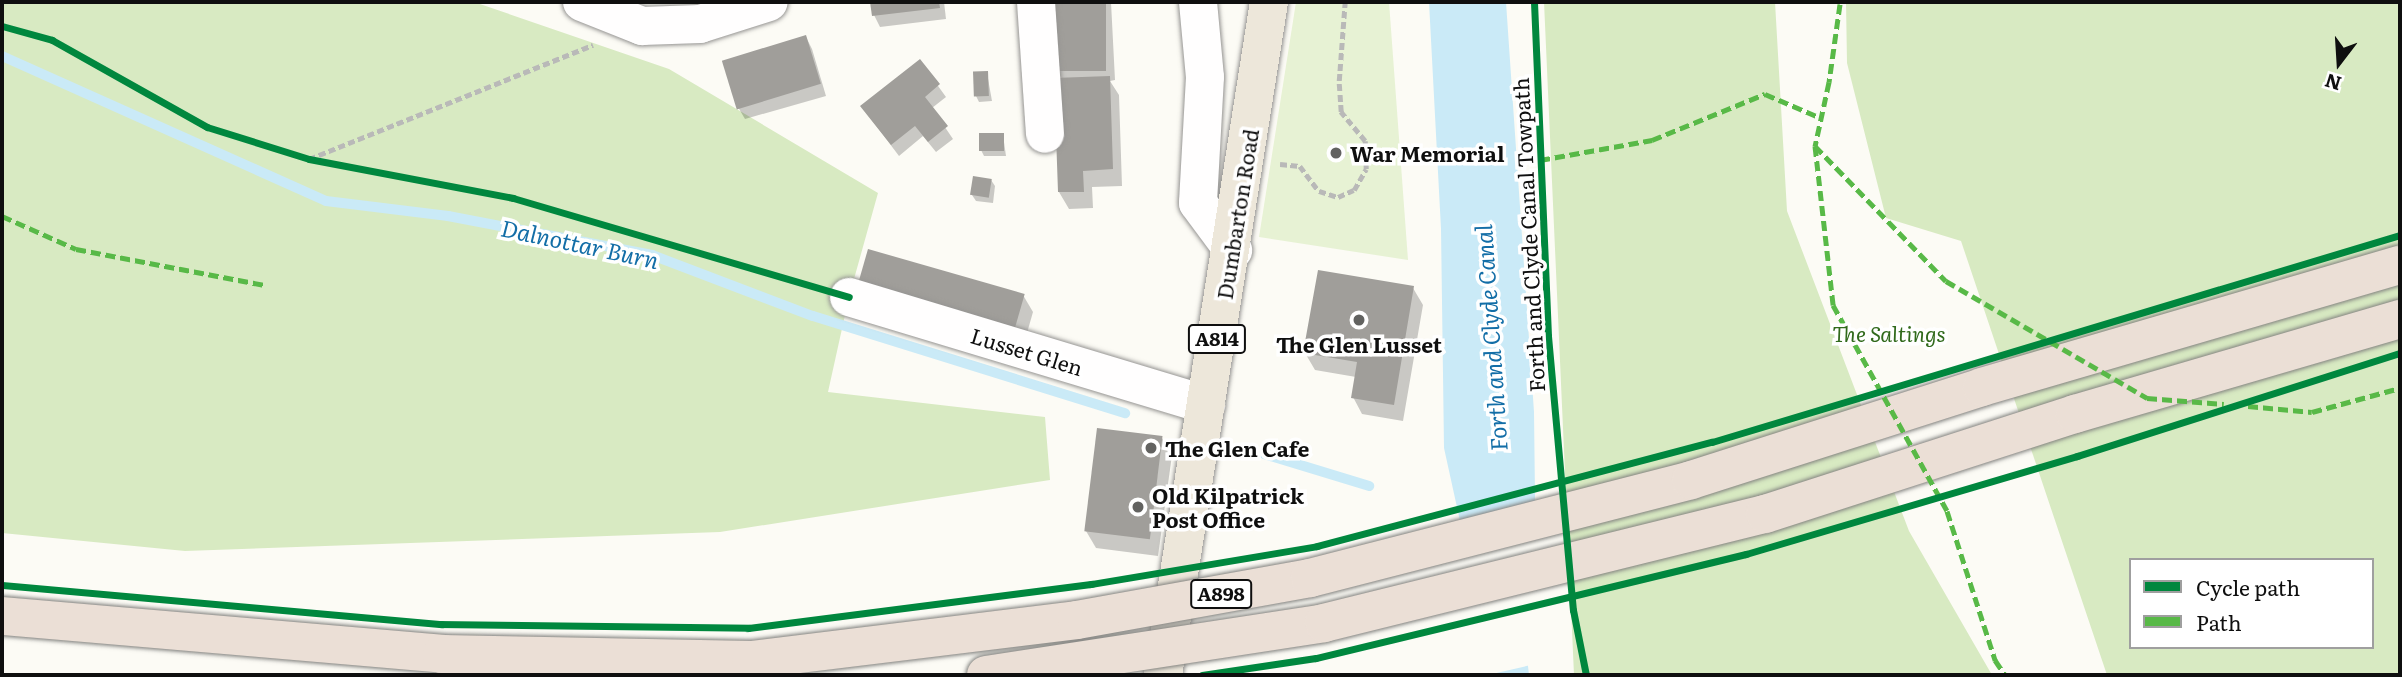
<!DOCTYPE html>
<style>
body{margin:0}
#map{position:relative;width:2402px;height:677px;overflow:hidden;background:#fcfbf5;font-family:Literata,serif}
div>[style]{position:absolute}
.green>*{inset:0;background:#e7f2d4}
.forest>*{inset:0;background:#d8eac2}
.water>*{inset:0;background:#caeaf7}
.pier>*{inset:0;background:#fcfbf5}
.shadow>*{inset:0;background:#0003}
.stream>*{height:10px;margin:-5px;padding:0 5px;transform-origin:5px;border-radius:5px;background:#caeaf7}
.building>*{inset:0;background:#a09e9a;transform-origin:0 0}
.path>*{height:4.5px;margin-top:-2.25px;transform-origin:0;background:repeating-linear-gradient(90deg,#b9b9b8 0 7px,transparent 0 10.5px)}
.roads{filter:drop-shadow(0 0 2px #969593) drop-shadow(0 0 2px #969593)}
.minor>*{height:38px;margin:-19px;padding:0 19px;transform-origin:19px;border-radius:19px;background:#fffefe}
.major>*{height:38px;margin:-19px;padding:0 19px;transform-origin:19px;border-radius:19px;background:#ede7da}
.bridges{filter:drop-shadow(0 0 2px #838380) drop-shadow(0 0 2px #838380)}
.highway-bridge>*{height:38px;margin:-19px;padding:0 19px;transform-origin:19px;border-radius:19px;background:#ebdfd6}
.quiet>*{height:5px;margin-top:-2.5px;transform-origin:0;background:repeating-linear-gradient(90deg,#58b947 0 10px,transparent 0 15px)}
.cycleway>*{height:7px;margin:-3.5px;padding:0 3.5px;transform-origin:3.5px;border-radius:3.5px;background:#00873e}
.dots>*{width:19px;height:19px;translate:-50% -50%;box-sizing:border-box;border:4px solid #fff;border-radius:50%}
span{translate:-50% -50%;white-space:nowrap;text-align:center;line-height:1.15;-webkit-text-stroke:7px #fff;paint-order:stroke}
.shield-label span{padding:2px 5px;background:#fff;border:2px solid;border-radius:5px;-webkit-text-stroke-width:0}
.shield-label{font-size:19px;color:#0f0f0f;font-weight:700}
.poi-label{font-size:21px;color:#0f0f0f;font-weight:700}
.left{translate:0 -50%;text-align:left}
.street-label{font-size:21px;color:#0f0f0f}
.park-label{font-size:21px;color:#316a1c;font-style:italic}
.water-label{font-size:23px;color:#136ea7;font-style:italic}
.frame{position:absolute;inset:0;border:4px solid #0f0f0f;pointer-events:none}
.legend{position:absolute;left:2129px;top:558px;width:245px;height:91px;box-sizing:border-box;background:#fff;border:2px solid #9f9f9f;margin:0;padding:9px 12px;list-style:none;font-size:21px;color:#0f0f0f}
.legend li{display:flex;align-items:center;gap:14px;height:35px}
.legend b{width:35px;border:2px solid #9f9f9f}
.north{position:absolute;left:2304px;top:28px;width:70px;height:70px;-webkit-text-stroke:5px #fff;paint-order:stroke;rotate:197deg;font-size:19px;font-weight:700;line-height:28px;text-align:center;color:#0f0f0f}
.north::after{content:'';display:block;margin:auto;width:24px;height:32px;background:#0f0f0f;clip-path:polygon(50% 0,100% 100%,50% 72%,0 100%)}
</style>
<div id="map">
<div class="green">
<div style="clip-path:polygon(1296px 2px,1389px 2px,1408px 260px,1259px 237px)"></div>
</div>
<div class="forest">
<div style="clip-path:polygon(2px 2px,474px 2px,669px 69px,878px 193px,849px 297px,828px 392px,1045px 417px,1050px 480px,720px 532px,185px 551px,2px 533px)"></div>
<div style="clip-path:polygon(1544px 2px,1775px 2px,1787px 211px,1909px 531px,1992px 675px,1574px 675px)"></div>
<div style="clip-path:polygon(evenodd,1846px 2px,2400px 2px,2400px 675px,2107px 675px,1961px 241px,1886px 218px,1847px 63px,1846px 2px,2131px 560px,2372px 560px,2372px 647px,2131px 647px,2131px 560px)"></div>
</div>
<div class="water">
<div style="clip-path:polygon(1429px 2px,1506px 2px,1534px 412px,1536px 581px,1522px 613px,1529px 675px,1496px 675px,1489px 622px,1478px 603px,1444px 448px,1441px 229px)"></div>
</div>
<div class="pier">
<div style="clip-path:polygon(1539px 506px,1540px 581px,1526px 613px,1531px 665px,1492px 674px,1486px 624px,1474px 604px,1456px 522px)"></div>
</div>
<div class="shadow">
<div style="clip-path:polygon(872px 2px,944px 2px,946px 19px,880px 27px,874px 15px)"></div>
<div style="clip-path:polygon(1055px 2px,1111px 2px,1115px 80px,1110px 81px,1119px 95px,1122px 186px,1092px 187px,1093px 208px,1069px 209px,1059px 192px,1062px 79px,1057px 71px)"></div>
<div style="clip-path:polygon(806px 37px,812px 49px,826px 96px,745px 119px,738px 107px,724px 61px)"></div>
<div style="clip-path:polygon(920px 61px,946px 97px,932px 108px,953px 139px,936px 152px,923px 136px,899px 156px,862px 107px)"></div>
<div style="clip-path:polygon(987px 73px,992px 101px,979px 102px,976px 96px)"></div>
<div style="clip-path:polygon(1003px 135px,1006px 156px,984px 156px,981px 150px)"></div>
<div style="clip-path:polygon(991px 180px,995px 186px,993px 203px,976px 201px,972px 195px)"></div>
<div style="clip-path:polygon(1413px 288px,1423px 305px,1403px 421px,1362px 414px,1353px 397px,1356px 377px,1315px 370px,1305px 353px)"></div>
<div style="clip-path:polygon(1023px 295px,1033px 312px,1021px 354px,867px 309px)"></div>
<div style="clip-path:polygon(1162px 438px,1172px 455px,1158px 556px,1096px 548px,1086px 531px)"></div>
</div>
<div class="stream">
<div style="left:2px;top:56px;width:355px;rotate:24.1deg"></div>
<div style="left:326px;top:201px;width:123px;rotate:7deg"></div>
<div style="left:448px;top:216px;width:208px;rotate:10.8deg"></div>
<div style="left:652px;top:255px;width:172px;rotate:20.8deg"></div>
<div style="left:813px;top:316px;width:327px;rotate:17.3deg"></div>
<div style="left:1264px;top:454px;width:110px;rotate:16.9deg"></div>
</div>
<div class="building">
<div style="clip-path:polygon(870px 2px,939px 2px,940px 8px,872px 16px)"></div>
<div style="left:1053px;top:2px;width:53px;height:69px"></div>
<div style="left:806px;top:35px;width:51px;height:88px;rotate:73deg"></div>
<div style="clip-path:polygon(920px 59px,940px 84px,925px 97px,948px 126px,928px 142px,915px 126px,891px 145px,860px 106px)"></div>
<div style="left:988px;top:71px;width:25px;height:15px;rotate:88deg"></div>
<div style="clip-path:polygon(1110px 76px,1113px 169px,1083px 171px,1084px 192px,1058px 192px,1054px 78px)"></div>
<div style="left:979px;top:133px;width:25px;height:18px"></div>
<div style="left:973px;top:176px;width:19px;height:19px;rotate:9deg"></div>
<div style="left:868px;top:249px;width:163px;height:46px;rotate:16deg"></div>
<div style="clip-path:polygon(1318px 270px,1414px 286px,1394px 405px,1351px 398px,1357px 362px,1303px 353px)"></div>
<div style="left:1097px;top:428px;width:66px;height:104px;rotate:7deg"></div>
</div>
<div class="path">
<div style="left:309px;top:159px;width:306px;rotate:-21.9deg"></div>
<div style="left:1280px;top:164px;width:20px;rotate:6deg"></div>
<div style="left:1300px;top:166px;width:31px;rotate:53deg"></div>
<div style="left:1319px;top:191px;width:20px;rotate:18deg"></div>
<div style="left:1338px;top:197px;width:17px;rotate:-24deg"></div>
<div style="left:1354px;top:190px;width:24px;rotate:-60deg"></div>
<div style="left:1366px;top:169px;width:28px;rotate:-92deg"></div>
<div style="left:1365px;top:141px;width:38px;rotate:-130deg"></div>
<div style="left:1341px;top:112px;width:31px;rotate:-94deg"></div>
<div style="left:1339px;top:81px;width:79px;rotate:-85.7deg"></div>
</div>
<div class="roads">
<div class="minor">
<div style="left:582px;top:2px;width:65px;rotate:21.8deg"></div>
<div style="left:642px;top:26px;width:58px;rotate:-2deg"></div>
<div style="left:700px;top:24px;width:72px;rotate:-17.7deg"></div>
<div style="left:1036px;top:2px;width:132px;rotate:86.1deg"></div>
<div style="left:1198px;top:2px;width:75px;rotate:84.7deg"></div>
<div style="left:1205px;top:77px;width:126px;rotate:93.2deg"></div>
<div style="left:1198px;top:203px;width:59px;rotate:53.3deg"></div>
<div style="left:849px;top:297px;width:373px;rotate:16.8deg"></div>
</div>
<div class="major">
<div style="left:1163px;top:675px;width:681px;rotate:-81.05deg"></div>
</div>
</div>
<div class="bridges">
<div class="highway-bridge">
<div style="left:2px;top:616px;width:442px;rotate:4.9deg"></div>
<div style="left:442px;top:654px;width:309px;rotate:1.1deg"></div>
<div style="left:751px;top:660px;width:328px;rotate:-7deg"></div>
<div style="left:1077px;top:620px;width:237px;rotate:-10.2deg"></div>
<div style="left:1310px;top:578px;width:393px;rotate:-14.4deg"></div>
<div style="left:1691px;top:480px;width:305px;rotate:-17.7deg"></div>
<div style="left:1982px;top:387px;width:435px;rotate:-16.3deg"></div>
<div style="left:986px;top:675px;width:342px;rotate:-8.7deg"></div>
<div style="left:1324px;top:623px;width:454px;rotate:-13.9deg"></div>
<div style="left:1765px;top:514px;width:326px;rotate:-17.9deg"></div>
<div style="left:2075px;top:414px;width:339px;rotate:-16.3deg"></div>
</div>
</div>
<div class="quiet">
<div style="left:1840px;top:4px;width:79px;rotate:98deg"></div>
<div style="left:1829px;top:82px;width:66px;rotate:102.3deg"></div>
<div style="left:1815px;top:146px;width:160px;rotate:83.5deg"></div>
<div style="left:1833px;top:305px;width:235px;rotate:61deg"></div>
<div style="left:1947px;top:511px;width:157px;rotate:72.1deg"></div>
<div style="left:1995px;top:660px;width:18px;rotate:56deg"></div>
<div style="left:1815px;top:146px;width:188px;rotate:45.9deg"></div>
<div style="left:1946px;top:281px;width:233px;rotate:30.2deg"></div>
<div style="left:2147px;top:398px;width:77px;rotate:4.5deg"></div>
<div style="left:1540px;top:160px;width:114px;rotate:-10.1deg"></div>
<div style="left:1652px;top:140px;width:122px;rotate:-22.2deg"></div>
<div style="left:1765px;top:94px;width:61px;rotate:23.2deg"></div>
<div style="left:2px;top:216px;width:81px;rotate:24deg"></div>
<div style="left:76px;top:249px;width:192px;rotate:10.8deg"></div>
<div style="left:2248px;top:406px;width:64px;rotate:5.4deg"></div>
<div style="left:2312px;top:412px;width:91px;rotate:-15.3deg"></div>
</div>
<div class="cycleway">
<div style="left:1534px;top:2px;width:334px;rotate:87.6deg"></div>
<div style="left:1548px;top:336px;width:275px;rotate:84.8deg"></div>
<div style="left:1573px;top:610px;width:66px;rotate:78.7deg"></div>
<div style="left:2px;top:26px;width:52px;rotate:15.6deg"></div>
<div style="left:52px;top:40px;width:178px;rotate:29.3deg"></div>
<div style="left:207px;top:127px;width:107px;rotate:17.4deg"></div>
<div style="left:309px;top:159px;width:208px;rotate:10.8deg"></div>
<div style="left:513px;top:198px;width:350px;rotate:16.4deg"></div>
<div style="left:2px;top:585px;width:441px;rotate:5.1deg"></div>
<div style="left:441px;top:624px;width:307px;rotate:0.7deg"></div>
<div style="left:748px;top:628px;width:346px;rotate:-7.3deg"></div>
<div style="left:1091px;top:584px;width:229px;rotate:-9.5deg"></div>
<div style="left:1317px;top:546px;width:408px;rotate:-14.8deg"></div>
<div style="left:1712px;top:442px;width:718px;rotate:-16.75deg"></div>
<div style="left:1202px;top:675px;width:115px;rotate:-8.5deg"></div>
<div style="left:1316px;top:658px;width:442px;rotate:-13.6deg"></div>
<div style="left:1746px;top:554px;width:345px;rotate:-16.5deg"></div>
<div style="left:2077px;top:456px;width:339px;rotate:-17.7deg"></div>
</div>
<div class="dots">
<div style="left:1336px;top:153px;background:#626260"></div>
<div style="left:1359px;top:320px;background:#626260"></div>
<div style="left:1151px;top:448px;background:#626260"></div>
<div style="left:1138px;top:507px;background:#626260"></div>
</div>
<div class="shield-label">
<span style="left:1217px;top:339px">A814</span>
<span style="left:1221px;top:594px">A898</span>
</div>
<div class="poi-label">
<span class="left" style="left:1350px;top:153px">War Memorial</span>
<span style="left:1359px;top:344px">The Glen Lusset</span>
<span class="left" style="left:1165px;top:448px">The Glen Cafe</span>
<span class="left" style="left:1152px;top:507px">Old Kilpatrick<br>Post Office</span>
</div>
<div class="street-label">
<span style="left:1237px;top:214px;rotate:-81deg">Dumbarton Road</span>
<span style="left:1528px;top:235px;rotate:-93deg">Forth and Clyde Canal Towpath</span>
<span style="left:1027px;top:351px;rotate:17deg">Lusset Glen</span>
</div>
<div class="park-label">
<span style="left:1889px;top:333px">The Saltings</span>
</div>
<div class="water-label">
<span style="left:580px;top:243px;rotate:12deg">Dalnottar Burn</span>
<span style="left:1490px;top:338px;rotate:-94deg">Forth and Clyde Canal</span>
</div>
<div class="frame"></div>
<ul class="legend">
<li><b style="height:9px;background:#00873e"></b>Cycle path</li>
<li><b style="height:9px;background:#58b947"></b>Path</li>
</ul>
<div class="north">N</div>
</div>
